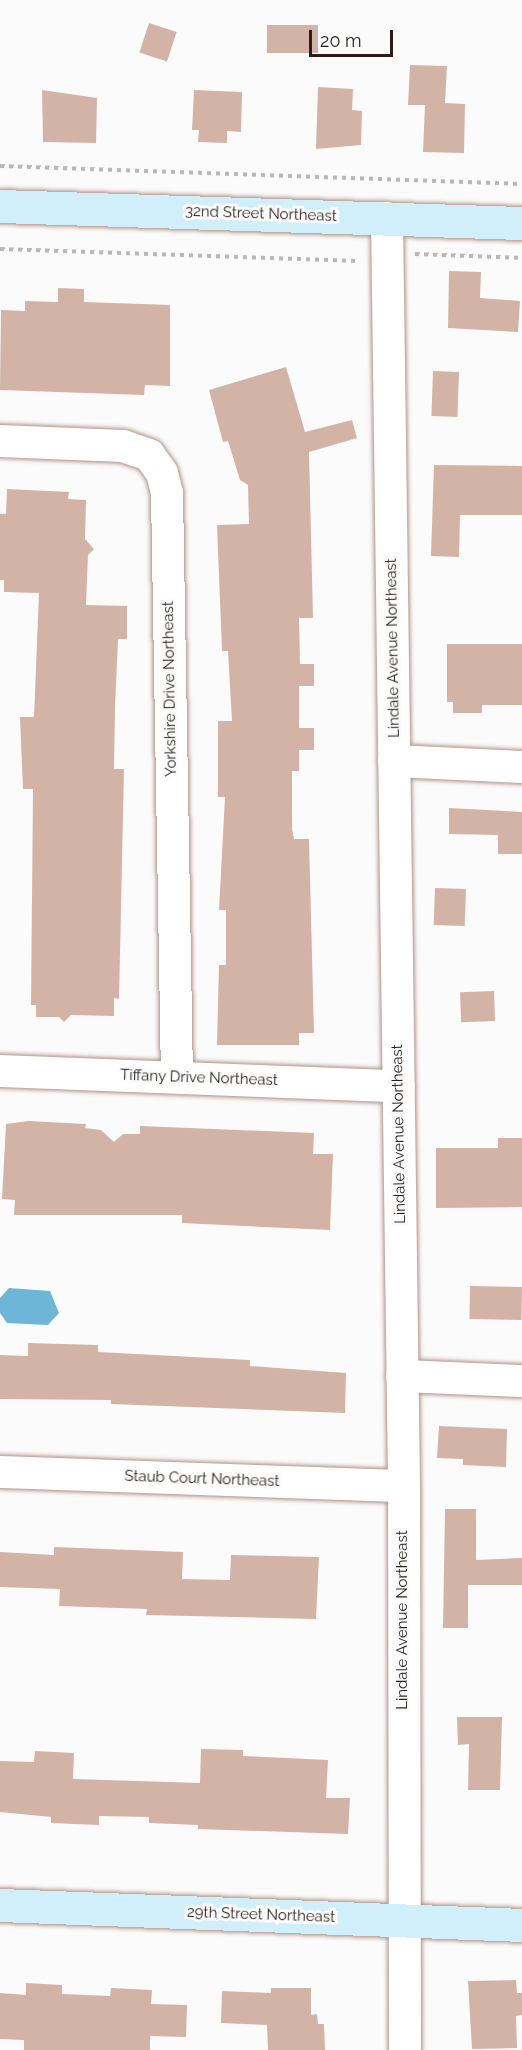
<!DOCTYPE html>
<style>
body{margin:0}
#map{position:relative;width:522px;height:2050px;overflow:hidden;background:#fbfbfb;font-family:Raleway,sans-serif}
div>[style]{position:absolute}
.water>*{inset:0;background:#6db6d8}
.building>*{inset:0;background:#d3b3a5;transform-origin:0 0}
.path>*{height:4px;margin-top:-2px;transform-origin:0;background:repeating-linear-gradient(90deg,#bbb7b6 0 4.5px,transparent 0 9px)}
.roads{filter:drop-shadow(0 0 2px #b19285) drop-shadow(0 0 2px #b19285)}
.minor>*{height:32px;margin:-16px;padding:0 16px;transform-origin:16px;border-radius:16px;background:#fff}
.secondary>*{height:33px;margin:-16.5px;padding:0 16.5px;transform-origin:16.5px;border-radius:16.5px;background:#d1eefb}
span{translate:-50% -50%;white-space:nowrap;text-align:center;line-height:1.15;-webkit-text-stroke:6px #fbfbfb;paint-order:stroke}
.street-label{font-size:15px;color:#2a1e19}
.scale{position:absolute;left:309px;top:30px;width:84px;height:27px;box-sizing:border-box;border:3px solid #2a1e19;border-top:0;padding-left:8px;font-size:18px;line-height:21px;white-space:nowrap;color:#2a1e19;-webkit-text-stroke:4px #fbfbfb;paint-order:stroke}
</style>
<div id="map">
<div class="water">
<div style="clip-path:polygon(9px 1288px,50px 1291px,59px 1313px,48px 1325px,7px 1323px,0 1313px,0 1298px)"></div>
</div>
<div class="building">
<div style="left:149px;top:23px;width:29px;height:31px;rotate:18deg"></div>
<div style="left:318px;top:25px;width:28px;height:51px;rotate:90deg"></div>
<div style="clip-path:polygon(410px 65px,447px 66px,445px 103px,465px 104px,464px 153px,423px 152px,425px 105px,408px 105px)"></div>
<div style="clip-path:polygon(318px 87px,353px 89px,352px 110px,362px 111px,361px 145px,316px 149px)"></div>
<div style="clip-path:polygon(42px 90px,97px 98px,96px 143px,43px 142px)"></div>
<div style="clip-path:polygon(194px 90px,242px 92px,241px 132px,227px 131px,227px 143px,198px 142px,199px 130px,192px 130px)"></div>
<div style="clip-path:polygon(449px 271px,481px 272px,480px 298px,520px 301px,518px 332px,448px 328px)"></div>
<div style="clip-path:polygon(58px 288px,84px 289px,84px 302px,170px 305px,170px 386px,145px 385px,144px 395px,0 390px,1px 310px,25px 311px,25px 301px,58px 302px)"></div>
<div style="clip-path:polygon(286px 367px,305px 432px,352px 420px,357px 438px,309px 452px,313px 618px,299px 618px,300px 664px,314px 664px,314px 686px,299px 686px,299px 728px,314px 728px,314px 750px,299px 750px,299px 771px,292px 771px,292px 829px,294px 839px,309px 839px,314px 1033px,299px 1033px,299px 1045px,217px 1045px,219px 965px,226px 965px,226px 910px,219px 910px,225px 797px,218px 797px,218px 721px,232px 721px,228px 651px,222px 651px,217px 525px,249px 524px,248px 485px,240px 480px,228px 441px,223px 442px,209px 390px)"></div>
<div style="left:433px;top:371px;width:26px;height:45px;rotate:2deg"></div>
<div style="clip-path:polygon(434px 465px,522px 466px,522px 515px,460px 515px,459px 557px,431px 556px)"></div>
<div style="clip-path:polygon(7px 489px,69px 492px,68px 499px,86px 500px,85px 539px,94px 549px,88px 555px,86px 605px,127px 606px,127px 639px,118px 639px,115px 707px,114px 769px,124px 769px,119px 999px,114px 998px,114px 1016px,71px 1015px,64px 1022px,59px 1017px,36px 1017px,36px 1005px,31px 1005px,33px 789px,23px 789px,20px 717px,34px 717px,39px 593px,4px 592px,4px 580px,0 580px,0 514px,6px 514px)"></div>
<div style="clip-path:polygon(447px 644px,522px 644px,522px 705px,482px 705px,482px 713px,453px 713px,453px 702px,447px 702px)"></div>
<div style="clip-path:polygon(449px 808px,522px 812px,522px 854px,498px 854px,498px 835px,449px 834px)"></div>
<div style="left:435px;top:888px;width:31px;height:37px;rotate:2deg"></div>
<div style="left:494px;top:991px;width:30px;height:34px;rotate:88deg"></div>
<div style="clip-path:polygon(28px 1121px,86px 1124px,85px 1128px,101px 1130px,114px 1142px,123px 1134px,140px 1134px,140px 1126px,314px 1133px,313px 1154px,333px 1154px,330px 1230px,182px 1223px,182px 1215px,14px 1215px,15px 1200px,2px 1199px,6px 1124px)"></div>
<div style="clip-path:polygon(498px 1138px,522px 1138px,522px 1207px,436px 1208px,436px 1148px,498px 1148px)"></div>
<div style="left:470px;top:1286px;width:52px;height:33px;rotate:1deg"></div>
<div style="clip-path:polygon(28px 1343px,98px 1345px,98px 1352px,250px 1360px,250px 1366px,346px 1373px,345px 1413px,111px 1404px,111px 1400px,0 1399px,0 1355px,28px 1356px)"></div>
<div style="clip-path:polygon(439px 1426px,507px 1429px,506px 1467px,463px 1465px,463px 1459px,437px 1458px)"></div>
<div style="clip-path:polygon(445px 1509px,476px 1509px,476px 1560px,522px 1558px,522px 1585px,468px 1585px,468px 1628px,443px 1628px)"></div>
<div style="clip-path:polygon(54px 1547px,183px 1552px,182px 1579px,230px 1580px,231px 1555px,319px 1557px,316px 1619px,146px 1615px,147px 1609px,59px 1606px,60px 1589px,0 1587px,0 1552px,54px 1555px)"></div>
<div style="clip-path:polygon(457px 1717px,502px 1717px,500px 1790px,468px 1790px,469px 1744px,458px 1745px)"></div>
<div style="clip-path:polygon(201px 1749px,243px 1750px,243px 1756px,328px 1760px,326px 1798px,350px 1798px,348px 1834px,198px 1829px,198px 1825px,149px 1823px,149px 1817px,99px 1816px,99px 1825px,51px 1823px,51px 1817px,0 1812px,0 1761px,34px 1762px,35px 1751px,74px 1753px,73px 1779px,200px 1783px)"></div>
<div style="clip-path:polygon(516px 1980px,517px 1993px,522px 1993px,522px 2015px,516px 2016px,517px 2048px,472px 2049px,468px 1981px)"></div>
<div style="clip-path:polygon(26px 1983px,62px 1985px,62px 1994px,110px 1996px,111px 1988px,152px 1990px,151px 2004px,187px 2005px,186px 2037px,150px 2036px,150px 2050px,24px 2050px,24px 2040px,0 2039px,0 1993px,26px 1995px)"></div>
<div style="clip-path:polygon(271px 1988px,311px 1988px,311px 2015px,317px 2014px,318px 2024px,324px 2024px,325px 2050px,268px 2050px,267px 2025px,221px 2023px,222px 1991px,271px 1993px)"></div>
</div>
<div class="path">
<div style="left:0;top:166px;width:522px;rotate:1.97deg"></div>
<div style="left:0;top:249px;width:359px;rotate:1.9deg"></div>
<div style="left:415px;top:254px;width:107px;rotate:2.1deg"></div>
</div>
<div class="roads">
<div class="minor">
<div style="left:387px;top:218px;width:1268px;rotate:89.23deg"></div>
<div style="left:404px;top:1486px;width:564px;rotate:89.9deg"></div>
<div style="left:0;top:441px;width:123px;rotate:2.3deg"></div>
<div style="left:123px;top:446px;width:28px;rotate:19deg"></div>
<div style="left:149px;top:455px;width:22px;rotate:54deg"></div>
<div style="left:162px;top:473px;width:21px;rotate:76deg"></div>
<div style="left:167px;top:493px;width:584px;rotate:89.02deg"></div>
<div style="left:394px;top:761px;width:128px;rotate:2.7deg"></div>
<div style="left:0;top:1071px;width:399px;rotate:2.2deg"></div>
<div style="left:402px;top:1376px;width:120px;rotate:2.4deg"></div>
<div style="left:0;top:1472px;width:404px;rotate:2deg"></div>
</div>
<div class="secondary">
<div style="left:0;top:206px;width:522px;rotate:1.87deg"></div>
<div style="left:0;top:1905px;width:522px;rotate:2.19deg"></div>
</div>
</div>
<div class="street-label">
<span style="left:261px;top:214px;rotate:2deg">32nd Street Northeast</span>
<span style="left:393px;top:648px;rotate:-91deg">Lindale Avenue Northeast</span>
<span style="left:170px;top:689px;rotate:-91deg">Yorkshire Drive Northeast</span>
<span style="left:199px;top:1078px;rotate:2deg">Tiffany Drive Northeast</span>
<span style="left:399px;top:1134px;rotate:-91deg">Lindale Avenue Northeast</span>
<span style="left:202px;top:1479px;rotate:2deg">Staub Court Northeast</span>
<span style="left:403px;top:1620px;rotate:-90deg">Lindale Avenue Northeast</span>
<span style="left:261px;top:1915px;rotate:2deg">29th Street Northeast</span>
</div>
<div class="scale">20 m</div>
</div>
